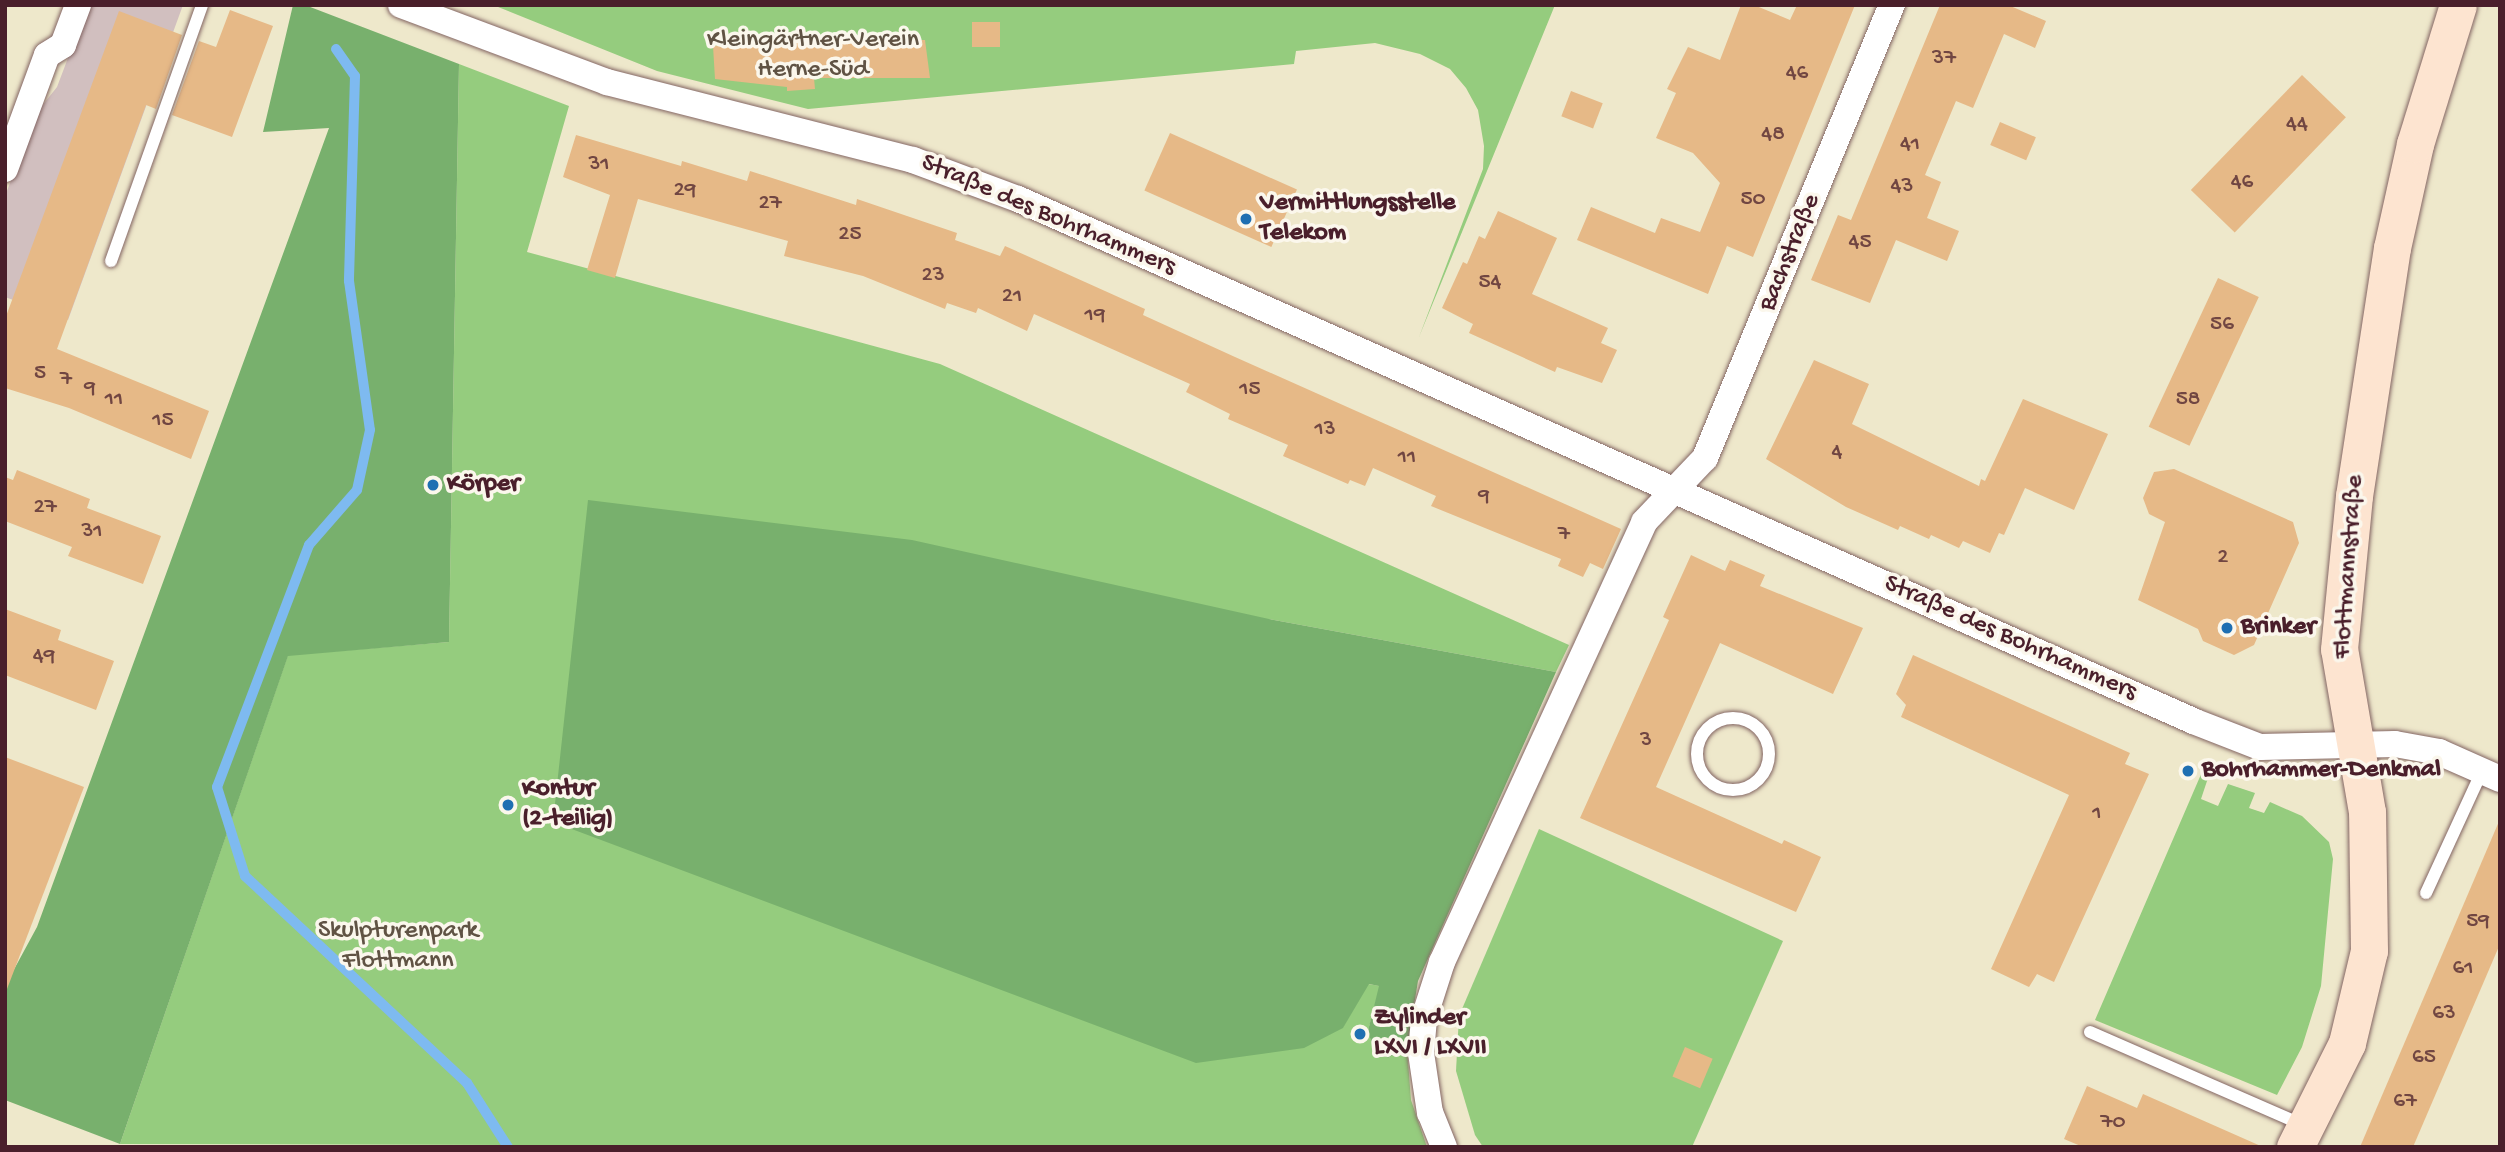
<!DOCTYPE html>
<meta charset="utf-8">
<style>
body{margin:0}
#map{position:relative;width:2505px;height:1152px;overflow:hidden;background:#eee8cb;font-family:"Gochi Hand",sans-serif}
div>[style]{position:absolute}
.industrial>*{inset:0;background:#d1bfbf}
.green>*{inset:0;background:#95cc7e}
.forest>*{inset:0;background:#78b06d}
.stream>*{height:10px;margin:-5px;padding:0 5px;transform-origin:5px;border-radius:5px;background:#7ebaf0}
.building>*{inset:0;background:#e6b987;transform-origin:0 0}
.roads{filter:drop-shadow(0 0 2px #836563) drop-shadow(0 0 2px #836563)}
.lane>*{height:12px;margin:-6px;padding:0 6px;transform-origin:6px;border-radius:6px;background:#fff}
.lane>.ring{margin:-6px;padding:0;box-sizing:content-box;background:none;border:12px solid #fff;border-radius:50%}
.street>*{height:26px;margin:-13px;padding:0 13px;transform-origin:13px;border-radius:13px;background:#fff}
.secondary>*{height:37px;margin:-18.5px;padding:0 18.5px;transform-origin:18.5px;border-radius:18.5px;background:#fde4d0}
.dots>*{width:19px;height:19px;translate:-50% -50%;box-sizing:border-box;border:4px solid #fbf7ec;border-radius:50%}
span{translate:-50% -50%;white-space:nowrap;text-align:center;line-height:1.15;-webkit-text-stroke:7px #fbf7ec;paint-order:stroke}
.number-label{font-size:23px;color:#714642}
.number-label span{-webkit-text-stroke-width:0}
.park-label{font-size:26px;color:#605344}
.poi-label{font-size:26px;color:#4a1f2b;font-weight:700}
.left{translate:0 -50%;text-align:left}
.street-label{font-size:26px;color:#4a1f2b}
.frame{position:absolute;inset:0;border:7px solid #4a1f2b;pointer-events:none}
</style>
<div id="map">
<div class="industrial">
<div style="clip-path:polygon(88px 5px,183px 5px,68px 320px,5px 297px,5px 196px,38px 111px,57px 87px)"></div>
</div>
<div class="green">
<div style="clip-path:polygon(493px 5px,1555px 5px,1419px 337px,1483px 169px,1484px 146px,1478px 110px,1466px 88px,1450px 69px,1420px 54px,1375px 43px,1296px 51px,1294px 64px,808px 109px,657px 71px)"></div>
<div style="clip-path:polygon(459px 64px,569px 106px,527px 252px,940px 364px,1569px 645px,1556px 672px,1269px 619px,1343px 1027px,1368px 984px,1380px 986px,1368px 1031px,1373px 1047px,1388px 1058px,1407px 1048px,1411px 1100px,1427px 1147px,120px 1144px,288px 655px,449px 642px)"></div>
<div style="clip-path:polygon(2202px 772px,2209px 775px,2201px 799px,2218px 806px,2228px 784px,2255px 793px,2249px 808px,2264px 813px,2270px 802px,2302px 816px,2329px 842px,2333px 859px,2321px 986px,2302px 1047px,2277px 1095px,2095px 1020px)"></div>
<div style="clip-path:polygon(1539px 829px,1783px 941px,1692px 1147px,1483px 1147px,1475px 1135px,1456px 1071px,1459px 1016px)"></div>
</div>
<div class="forest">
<div style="clip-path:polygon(293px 5px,305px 5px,459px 64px,449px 642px,288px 656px,120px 1144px,5px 1100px,5px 986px,37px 927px,329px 128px,263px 132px)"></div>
<div style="clip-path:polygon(588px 500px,912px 540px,1269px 619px,1556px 672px,1418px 981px,1407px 1048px,1388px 1058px,1373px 1048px,1368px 1031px,1379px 986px,1369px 984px,1343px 1028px,1304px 1048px,1196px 1063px,553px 822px)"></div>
</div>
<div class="stream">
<div style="left:336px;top:49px;width:33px;rotate:55deg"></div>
<div style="left:355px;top:76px;width:205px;rotate:91.7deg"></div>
<div style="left:349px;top:281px;width:150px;rotate:82deg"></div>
<div style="left:370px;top:430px;width:61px;rotate:102.2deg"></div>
<div style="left:357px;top:490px;width:73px;rotate:131.1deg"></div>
<div style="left:309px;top:545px;width:259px;rotate:110.8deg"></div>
<div style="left:217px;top:787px;width:93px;rotate:72.5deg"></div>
<div style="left:245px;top:876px;width:304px;rotate:43deg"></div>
<div style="left:467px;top:1083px;width:76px;rotate:57.4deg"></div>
</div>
<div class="building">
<div style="clip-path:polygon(1741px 5px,1754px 5px,1790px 20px,1797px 5px,1855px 5px,1753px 257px,1727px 246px,1708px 294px,1577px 240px,1591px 207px,1655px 233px,1661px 218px,1700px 232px,1720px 183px,1693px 153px,1656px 138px,1676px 93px,1667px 89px,1688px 47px,1720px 60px)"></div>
<div style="clip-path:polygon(1940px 5px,2008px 5px,2046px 21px,2035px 48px,2004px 34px,1973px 108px,1956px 101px,1925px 175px,1941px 182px,1927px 218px,1959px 231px,1947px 261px,1896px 240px,1870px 303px,1811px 280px,1838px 215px,1851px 220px)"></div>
<div style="clip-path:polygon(230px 10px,273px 26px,232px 137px,172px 115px,199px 41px,216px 47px)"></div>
<div style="clip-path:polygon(119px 11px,182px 35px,156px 109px,146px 105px,57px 349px,209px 411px,191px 459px,69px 408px,5px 388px,5px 319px)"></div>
<div style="left:972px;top:22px;width:28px;height:25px"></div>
<div style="clip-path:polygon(811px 35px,811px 40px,925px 40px,930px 78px,814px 78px,815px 89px,787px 91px,787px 87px,715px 79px,713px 46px)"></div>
<div style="left:2302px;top:75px;width:61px;height:160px;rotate:44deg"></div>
<div style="left:1571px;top:91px;width:34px;height:27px;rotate:21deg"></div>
<div style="left:2000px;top:122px;width:39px;height:25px;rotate:23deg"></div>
<div style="left:1170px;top:133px;width:139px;height:63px;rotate:24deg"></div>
<div style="clip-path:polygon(576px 135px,681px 166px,682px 161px,747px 181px,750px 171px,856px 205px,857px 199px,957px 233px,955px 240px,1000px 256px,1005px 246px,1145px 309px,1143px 315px,1235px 357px,1621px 529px,1603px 569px,1590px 563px,1583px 577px,1558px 566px,1561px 559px,1431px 506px,1436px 496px,1373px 468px,1365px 486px,1350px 480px,1348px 484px,1283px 456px,1288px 445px,1228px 419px,1230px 414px,1186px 392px,1190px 384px,1034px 314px,1027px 331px,978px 308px,976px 313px,947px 303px,945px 309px,863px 276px,784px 256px,788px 241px,638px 199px,615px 278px,587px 270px,610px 195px,563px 177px)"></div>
<div style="clip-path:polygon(1498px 211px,1557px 238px,1532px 294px,1608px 328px,1601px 343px,1617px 350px,1602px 383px,1557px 367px,1555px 372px,1469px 333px,1473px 324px,1442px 308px,1463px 262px,1467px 264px,1479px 236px,1485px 239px)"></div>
<div style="left:2218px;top:278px;width:45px;height:164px;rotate:25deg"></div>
<div style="clip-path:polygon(1814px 360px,1869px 384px,1852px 424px,1979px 486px,1981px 479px,1985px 481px,2023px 399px,2108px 434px,2074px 510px,2025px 488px,2004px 535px,1999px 533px,1990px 553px,1963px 541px,1959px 548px,1931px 535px,1929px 539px,1900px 526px,1898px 530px,1846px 507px,1766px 459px)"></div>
<div style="clip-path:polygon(2174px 469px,2293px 522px,2299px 543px,2254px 645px,2234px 655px,2203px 641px,2198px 629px,2138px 600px,2165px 522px,2149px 514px,2143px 498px,2154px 472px)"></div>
<div style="clip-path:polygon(17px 470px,90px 499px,87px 508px,161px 536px,143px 584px,68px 556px,72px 547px,5px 521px,5px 477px,13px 480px)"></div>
<div style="clip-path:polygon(1691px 555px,1725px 571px,1730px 560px,1765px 575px,1760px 586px,1863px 628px,1833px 694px,1720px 643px,1656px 787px,1782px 844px,1784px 840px,1821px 857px,1796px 912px,1580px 818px,1669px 620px,1663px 617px)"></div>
<div style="clip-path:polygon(5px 609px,61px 630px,58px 640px,114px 661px,96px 710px,5px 675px)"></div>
<div style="clip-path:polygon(1913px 655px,2130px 753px,2125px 764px,2149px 774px,2054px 982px,2037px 974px,2029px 987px,1991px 969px,2069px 795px,1901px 717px,1906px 705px,1896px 694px)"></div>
<div style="clip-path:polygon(5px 757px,84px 787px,7px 989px,5px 989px)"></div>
<div style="clip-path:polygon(2500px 819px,2500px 944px,2413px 1147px,2360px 1147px)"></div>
<div style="left:1685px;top:1047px;width:30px;height:32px;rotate:23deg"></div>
<div style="clip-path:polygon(2087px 1086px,2137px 1108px,2143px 1094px,2263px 1147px,2083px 1147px,2064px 1139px)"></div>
</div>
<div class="roads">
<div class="lane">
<div style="left:111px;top:261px;width:272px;rotate:-70.4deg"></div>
<div class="ring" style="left:1697px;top:718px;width:60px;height:60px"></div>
<div style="left:2426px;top:893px;width:134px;rotate:-65.3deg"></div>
<div style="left:2090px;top:1032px;width:230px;rotate:23.6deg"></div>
</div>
<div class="street">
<div style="left:401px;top:5px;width:220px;rotate:20.5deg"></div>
<div style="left:607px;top:82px;width:316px;rotate:14.3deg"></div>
<div style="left:913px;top:160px;width:112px;rotate:20.4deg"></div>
<div style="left:1018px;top:199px;width:1286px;rotate:23.95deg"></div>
<div style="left:2193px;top:721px;width:72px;rotate:21.2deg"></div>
<div style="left:2260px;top:747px;width:135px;rotate:-1.3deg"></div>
<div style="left:2395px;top:744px;width:45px;rotate:10.3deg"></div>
<div style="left:2439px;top:752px;width:67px;rotate:23.9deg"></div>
<div style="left:5px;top:169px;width:121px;rotate:-69.8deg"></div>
<div style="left:47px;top:55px;width:19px;rotate:-32deg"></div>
<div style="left:63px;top:45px;width:43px;rotate:-69.4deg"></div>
<div style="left:1444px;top:1147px;width:37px;rotate:-112deg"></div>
<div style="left:1430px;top:1113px;width:61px;rotate:-98.5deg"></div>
<div style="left:1421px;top:1053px;width:35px;rotate:-85deg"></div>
<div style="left:1424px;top:1018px;width:59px;rotate:-72.2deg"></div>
<div style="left:1442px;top:962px;width:484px;rotate:-65.3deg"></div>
<div style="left:1644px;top:522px;width:88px;rotate:-46.4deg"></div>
<div style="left:1705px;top:458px;width:490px;rotate:-67.6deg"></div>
</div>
<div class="secondary">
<div style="left:2295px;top:1147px;width:116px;rotate:-63.4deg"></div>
<div style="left:2347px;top:1043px;width:95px;rotate:-76.6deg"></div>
<div style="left:2369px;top:951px;width:139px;rotate:-90.8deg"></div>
<div style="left:2367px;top:812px;width:165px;rotate:-99.7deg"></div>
<div style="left:2339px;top:649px;width:154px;rotate:-84.4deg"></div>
<div style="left:2354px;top:496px;width:251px;rotate:-81.3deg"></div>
<div style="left:2392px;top:248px;width:107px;rotate:-77.5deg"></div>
<div style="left:2415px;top:144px;width:145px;rotate:-72.8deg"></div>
</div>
</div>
<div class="dots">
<div style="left:1246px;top:219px;background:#1f6fb2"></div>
<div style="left:433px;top:485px;background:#1f6fb2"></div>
<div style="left:2227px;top:628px;background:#1f6fb2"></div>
<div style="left:2188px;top:771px;background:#1f6fb2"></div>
<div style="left:508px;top:805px;background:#1f6fb2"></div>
<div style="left:1360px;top:1034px;background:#1f6fb2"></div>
</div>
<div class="number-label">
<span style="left:1944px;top:59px">37</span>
<span style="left:1797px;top:74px">46</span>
<span style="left:2297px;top:125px">44</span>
<span style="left:1773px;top:135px">48</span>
<span style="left:1910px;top:145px">41</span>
<span style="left:599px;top:165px">31</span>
<span style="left:2242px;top:183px">46</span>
<span style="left:1902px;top:187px">43</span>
<span style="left:685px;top:191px">29</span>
<span style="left:1753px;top:200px">50</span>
<span style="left:770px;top:204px">27</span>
<span style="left:850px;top:235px">25</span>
<span style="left:1860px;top:243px">45</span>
<span style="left:933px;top:276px">23</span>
<span style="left:1490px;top:283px">54</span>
<span style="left:1012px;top:297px">21</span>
<span style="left:1095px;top:316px">19</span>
<span style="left:2222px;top:325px">56</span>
<span style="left:40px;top:374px">5</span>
<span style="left:66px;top:380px">7</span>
<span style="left:90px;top:389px">9</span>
<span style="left:1250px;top:390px">15</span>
<span style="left:114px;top:400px">11</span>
<span style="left:2188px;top:400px">58</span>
<span style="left:163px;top:421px">15</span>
<span style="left:1325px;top:430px">13</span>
<span style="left:1837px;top:453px">4</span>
<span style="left:1407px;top:458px">11</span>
<span style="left:1484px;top:497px">9</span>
<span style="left:45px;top:508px">27</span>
<span style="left:92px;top:532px">31</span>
<span style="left:1564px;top:535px">7</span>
<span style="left:2223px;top:558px">2</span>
<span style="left:44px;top:657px">49</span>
<span style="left:1646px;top:741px">3</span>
<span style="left:2097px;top:814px">1</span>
<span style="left:2478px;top:922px">59</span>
<span style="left:2463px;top:969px">61</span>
<span style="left:2444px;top:1014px">63</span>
<span style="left:2424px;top:1058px">65</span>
<span style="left:2405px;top:1102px">67</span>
<span style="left:2113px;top:1123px">70</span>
</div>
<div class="park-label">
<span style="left:813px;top:56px">Kleingärtner-Verein<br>Herne-Süd</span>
<span style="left:398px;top:947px">Skulpturenpark<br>Flottmann</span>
</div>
<div class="poi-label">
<span class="left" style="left:1260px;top:219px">Vermittlungsstelle<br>Telekom</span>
<span class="left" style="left:447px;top:485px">Körper</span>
<span class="left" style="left:2241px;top:628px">Brinker</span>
<span class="left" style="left:2202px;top:771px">Bohrhammer-Denkmal</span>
<span class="left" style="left:522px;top:805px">Kontur<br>(2-teilig)</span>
<span class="left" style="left:1374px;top:1034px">Zylinder<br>LXVI / LXVII</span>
</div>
<div class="street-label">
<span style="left:1048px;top:216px;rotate:23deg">Straße des Bohrhammers</span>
<span style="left:1791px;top:253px;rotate:-68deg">Bachstraße</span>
<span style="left:2350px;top:567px;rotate:-86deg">Flottmannstraße</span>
<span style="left:2010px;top:639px;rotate:24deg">Straße des Bohrhammers</span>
</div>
<div class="frame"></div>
</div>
